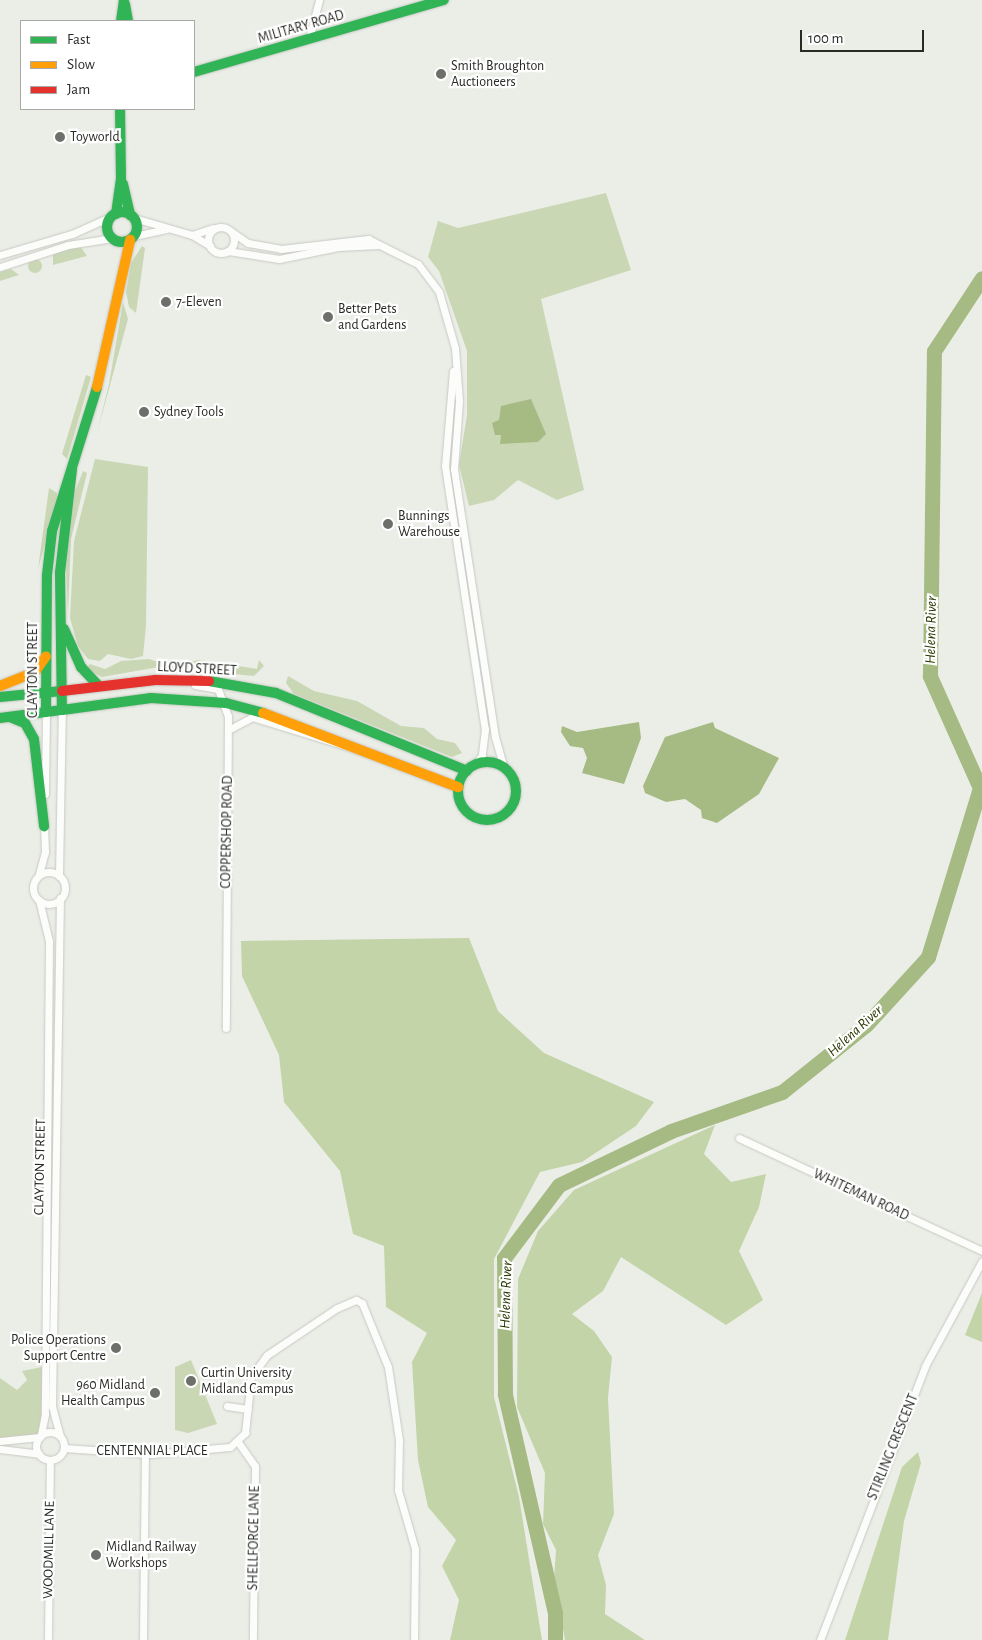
<!DOCTYPE html>
<style>
body{margin:0}
#map{position:relative;width:982px;height:1640px;overflow:hidden;background:#ebeee7;font-family:"Alegreya Sans",sans-serif}
div>[style]{position:absolute}
.green>*{inset:0;background:#cad7b4}
.round{border-radius:50%}
.forest>*{inset:0;background:#c3d4a8}
.water>*{inset:0;background:#a6ba84}
.river>*{height:15px;margin:-7.5px;padding:0 7.5px;transform-origin:7.5px;border-radius:7.5px;background:#a6ba84}
.roads{filter:drop-shadow(0 0 1px #c7c9c3) drop-shadow(0 0 1px #c7c9c3)}
.street>*{height:7px;margin:-3.5px;padding:0 3.5px;transform-origin:3.5px;border-radius:3.5px;background:#fcfcfb}
.street>.ring{margin:-3.5px;padding:0;box-sizing:content-box;background:none;border:7px solid #fcfcfb;border-radius:50%}
.fast>*{height:10px;margin:-5px;padding:0 5px;transform-origin:5px;border-radius:5px;background:#30b455}
.fast>.ring{margin:-5px;padding:0;box-sizing:content-box;background:none;border:10px solid #30b455;border-radius:50%}
.slow>*{height:10px;margin:-5px;padding:0 5px;transform-origin:5px;border-radius:5px;background:#ff9f0a}
.jam>*{height:10px;margin:-5px;padding:0 5px;transform-origin:5px;border-radius:5px;background:#e5322d}
.dots>*{width:14px;height:14px;translate:-50% -50%;box-sizing:border-box;border:2px solid #fff;border-radius:50%}
span{translate:-50% -50%;white-space:nowrap;text-align:center;line-height:1.15;-webkit-text-stroke:4.5px #fff;paint-order:stroke}
.street-label{font-size:14px;color:#282a26}
.poi-label{font-size:14px;color:#282a26}
.left{translate:0 -50%;text-align:left}
.right{translate:-100% -50%;text-align:right}
.water-label{font-size:15px;color:#293800;font-style:italic}
.legend{position:absolute;left:20px;top:20px;width:175px;height:90px;box-sizing:border-box;background:#fff;border:1px solid #a9aaa8;margin:0;padding:6px 9px;list-style:none;font-size:15px;color:#282a26}
.legend li{display:flex;align-items:center;gap:10px;height:25px}
.legend b{width:25px;border:1px solid #a9aaa8}
.scale{position:absolute;left:800px;top:30px;width:124px;height:22px;box-sizing:border-box;border:2px solid #282a26;border-top:0;padding-left:6px;font-size:15px;line-height:18px;white-space:nowrap;color:#282a26;-webkit-text-stroke:4px #fff;paint-order:stroke}
</style>
<div id="map">
<div class="green">
<div style="clip-path:polygon(606px 193px,631px 270px,541px 299px,584px 490px,557px 500px,518px 480px,494px 500px,469px 506px,459px 465px,467px 415px,467px 351px,439px 271px,428px 257px,438px 221px,458px 228px)"></div>
<div style="clip-path:polygon(80px 246px,87px 256px,53px 265px,53px 254px)"></div>
<div style="clip-path:polygon(142px 246px,145px 248px,136px 313px,129px 307px,126px 292px,131px 263px)"></div>
<div class="round" style="left:28px;top:259px;width:14px;height:14px"></div>
<div style="clip-path:polygon(11px 269px,19px 275px,0 281px,0 272px)"></div>
<div style="clip-path:polygon(123px 302px,128px 319px,97px 433px,109px 384px)"></div>
<div style="clip-path:polygon(86px 375px,91px 377px,67px 459px,62px 454px)"></div>
<div style="clip-path:polygon(95px 459px,148px 467px,146px 626px,143px 656px,131px 659px,108px 654px,100px 661px,88px 659px,78px 646px,70px 618px,74px 541px)"></div>
<div style="clip-path:polygon(83px 471px,87px 473px,71px 539px,68px 614px,66px 565px,74px 494px)"></div>
<div style="clip-path:polygon(49px 488px,57px 493px,57px 500px,38px 569px)"></div>
<div style="clip-path:polygon(149px 659px,169px 666px,199px 660px,257px 669px,259px 660px,264px 666px,254px 676px,159px 667px,102px 677px,86px 669px,90px 664px,105px 669px,121px 661px)"></div>
<div style="clip-path:polygon(288px 676px,314px 691px,357px 701px,401px 726px,424px 728px,437px 739px,455px 743px,462px 753px,452px 757px,294px 694px,286px 683px)"></div>
<div style="clip-path:polygon(191px 1360px,217px 1424px,188px 1433px,175px 1430px,175px 1367px)"></div>
<div style="clip-path:polygon(42px 1367px,41px 1435px,0 1441px,0 1378px,17px 1390px,27px 1380px,22px 1371px)"></div>
</div>
<div class="forest">
<div style="clip-path:polygon(469px 938px,498px 1011px,544px 1053px,654px 1102px,636px 1126px,582px 1162px,540px 1172px,494px 1259px,494px 1397px,519px 1497px,542px 1640px,450px 1640px,459px 1600px,442px 1566px,456px 1540px,428px 1507px,418px 1460px,412px 1362px,427px 1333px,386px 1307px,384px 1246px,353px 1234px,340px 1171px,284px 1102px,279px 1055px,242px 976px,241px 941px)"></div>
<div style="clip-path:polygon(715px 1125px,704px 1154px,731px 1182px,766px 1174px,759px 1207px,739px 1251px,763px 1300px,726px 1325px,621px 1257px,603px 1291px,572px 1314px,594px 1331px,612px 1357px,608px 1398px,614px 1514px,598px 1555px,606px 1585px,605px 1614px,645px 1640px,565px 1640px,554px 1578px,556px 1550px,543px 1524px,545px 1473px,517px 1407px,518px 1279px,538px 1231px,574px 1190px)"></div>
<div style="clip-path:polygon(982px 1293px,982px 1342px,965px 1335px)"></div>
<div style="clip-path:polygon(918px 1452px,921px 1463px,904px 1521px,888px 1640px,845px 1640px,902px 1467px)"></div>
</div>
<div class="water">
<div style="clip-path:polygon(531px 399px,546px 434px,538px 442px,500px 444px,501px 435px,495px 435px,492px 423px,499px 420px,501px 406px)"></div>
<div style="clip-path:polygon(639px 722px,641px 738px,624px 784px,582px 773px,587px 758px,583px 748px,570px 746px,561px 732px,562px 726px,577px 732px)"></div>
<div style="clip-path:polygon(713px 722px,715px 728px,779px 758px,759px 794px,717px 823px,702px 818px,701px 810px,685px 799px,666px 802px,645px 793px,643px 786px,665px 737px)"></div>
</div>
<div class="river">
<div style="left:555px;top:1640px;width:27px;rotate:-90deg"></div>
<div style="left:555px;top:1613px;width:225px;rotate:-102.9deg"></div>
<div style="left:505px;top:1394px;width:136px;rotate:-90.4deg"></div>
<div style="left:504px;top:1258px;width:91px;rotate:-53deg"></div>
<div style="left:559px;top:1185px;width:124px;rotate:-25.7deg"></div>
<div style="left:671px;top:1131px;width:118px;rotate:-19.4deg"></div>
<div style="left:782px;top:1092px;width:107px;rotate:-38.6deg"></div>
<div style="left:866px;top:1025px;width:92px;rotate:-47.6deg"></div>
<div style="left:928px;top:957px;width:177px;rotate:-72.9deg"></div>
<div style="left:980px;top:788px;width:123px;rotate:-114.1deg"></div>
<div style="left:930px;top:676px;width:325px;rotate:-89.3deg"></div>
<div style="left:934px;top:351px;width:87px;rotate:-56.7deg"></div>
</div>
<div class="roads">
<div class="street">
<div style="left:309px;top:39px;width:40px;rotate:-75.6deg"></div>
<div style="left:134px;top:218px;width:60px;rotate:16.3deg"></div>
<div style="left:192px;top:235px;width:21px;rotate:31deg"></div>
<div class="ring" style="left:208px;top:227px;width:19px;height:19px"></div>
<div style="left:232px;top:232px;width:19px;rotate:35deg"></div>
<div style="left:248px;top:243px;width:34px;rotate:10deg"></div>
<div style="left:281px;top:249px;width:88px;rotate:-6.6deg"></div>
<div style="left:368px;top:239px;width:56px;rotate:26.6deg"></div>
<div style="left:418px;top:264px;width:35px;rotate:53deg"></div>
<div style="left:439px;top:292px;width:58px;rotate:74.1deg"></div>
<div style="left:455px;top:348px;width:53px;rotate:85.7deg"></div>
<div style="left:459px;top:401px;width:68px;rotate:94.2deg"></div>
<div style="left:454px;top:469px;width:271px;rotate:81.3deg"></div>
<div style="left:495px;top:737px;width:32px;rotate:74deg"></div>
<div style="left:192px;top:235px;width:22px;rotate:-18deg"></div>
<div style="left:134px;top:236px;width:33px;rotate:-12deg"></div>
<div style="left:228px;top:251px;width:52px;rotate:8.9deg"></div>
<div style="left:279px;top:259px;width:60px;rotate:-11.5deg"></div>
<div style="left:338px;top:247px;width:40px;rotate:-2.9deg"></div>
<div style="left:0;top:255px;width:75px;rotate:-16.3deg"></div>
<div style="left:72px;top:234px;width:44px;rotate:-24.2deg"></div>
<div style="left:0;top:267px;width:71px;rotate:-17.9deg"></div>
<div style="left:68px;top:245px;width:45px;rotate:-9deg"></div>
<div style="left:453px;top:371px;width:95px;rotate:94.8deg"></div>
<div style="left:445px;top:466px;width:266px;rotate:81.4deg"></div>
<div style="left:485px;top:729px;width:26px;rotate:97deg"></div>
<div style="left:482px;top:755px;width:12px;rotate:125deg"></div>
<div style="left:195px;top:685px;width:23px;rotate:10deg"></div>
<div style="left:218px;top:689px;width:29px;rotate:70deg"></div>
<div style="left:228px;top:716px;width:312px;rotate:90.4deg"></div>
<div style="left:228px;top:730px;width:27px;rotate:-28deg"></div>
<div style="left:252px;top:717px;width:109px;rotate:17.1deg"></div>
<div style="left:45px;top:794px;width:82px;rotate:-89.3deg"></div>
<div class="ring" style="left:33px;top:872px;width:25px;height:25px"></div>
<div style="left:39px;top:874px;width:23px;rotate:-75deg"></div>
<div style="left:45px;top:852px;width:29px;rotate:-92deg"></div>
<div style="left:59px;top:876px;width:166px;rotate:-89deg"></div>
<div style="left:39px;top:900px;width:42px;rotate:76.3deg"></div>
<div style="left:49px;top:941px;width:473px;rotate:90.5deg"></div>
<div style="left:45px;top:1414px;width:21px;rotate:101deg"></div>
<div style="left:739px;top:1138px;width:268px;rotate:24.9deg"></div>
<div style="left:227px;top:1406px;width:21px;rotate:8deg"></div>
<div class="ring" style="left:36px;top:1432px;width:21px;height:21px"></div>
<div style="left:60px;top:1436px;width:31px;rotate:-105deg"></div>
<div style="left:52px;top:1406px;width:508px;rotate:-89.1deg"></div>
<div style="left:0;top:1441px;width:40px;rotate:-5.7deg"></div>
<div style="left:238px;top:1442px;width:29px;rotate:55deg"></div>
<div style="left:255px;top:1466px;width:174px;rotate:90.7deg"></div>
<div style="left:64px;top:1448px;width:87px;rotate:3.9deg"></div>
<div style="left:151px;top:1454px;width:79px;rotate:-5.1deg"></div>
<div style="left:230px;top:1447px;width:21px;rotate:-43deg"></div>
<div style="left:245px;top:1433px;width:56px;rotate:-83.9deg"></div>
<div style="left:251px;top:1377px;width:27px;rotate:-54deg"></div>
<div style="left:267px;top:1355px;width:84px;rotate:-33.9deg"></div>
<div style="left:337px;top:1308px;width:21px;rotate:-23deg"></div>
<div style="left:356px;top:1300px;width:7px;rotate:27deg"></div>
<div style="left:362px;top:1303px;width:69px;rotate:67.9deg"></div>
<div style="left:388px;top:1367px;width:74px;rotate:81.4deg"></div>
<div style="left:399px;top:1440px;width:50px;rotate:91.1deg"></div>
<div style="left:398px;top:1490px;width:61px;rotate:73.9deg"></div>
<div style="left:415px;top:1549px;width:91px;rotate:90.6deg"></div>
<div style="left:0;top:1449px;width:39px;rotate:7deg"></div>
<div style="left:48px;top:1640px;width:180px;rotate:-89.4deg"></div>
<div style="left:143px;top:1640px;width:186px;rotate:-89.4deg"></div>
<div style="left:820px;top:1640px;width:293px;rotate:-69deg"></div>
<div style="left:925px;top:1366px;width:119px;rotate:-61.5deg"></div>
</div>
<div class="fast">
<div style="left:125px;top:4px;width:17px;rotate:80deg"></div>
<div style="left:121px;top:21px;width:21px;rotate:-82deg"></div>
<div style="left:194px;top:72px;width:260px;rotate:-16.1deg"></div>
<div style="left:123px;top:184px;width:32px;rotate:77deg"></div>
<div class="ring" style="left:107px;top:212px;width:20px;height:20px"></div>
<div style="left:116px;top:214px;width:35px;rotate:-82deg"></div>
<div style="left:121px;top:179px;width:70px;rotate:-90.8deg"></div>
<div style="left:72px;top:469px;width:105px;rotate:96.6deg"></div>
<div style="left:60px;top:573px;width:137px;rotate:89.2deg"></div>
<div style="left:62px;top:710px;width:90px;rotate:-7.7deg"></div>
<div style="left:151px;top:698px;width:75px;rotate:3.8deg"></div>
<div style="left:226px;top:703px;width:38px;rotate:15deg"></div>
<div style="left:64px;top:629px;width:42px;rotate:65.9deg"></div>
<div style="left:81px;top:667px;width:25px;rotate:47deg"></div>
<div style="left:209px;top:681px;width:68px;rotate:10.2deg"></div>
<div style="left:276px;top:693px;width:206px;rotate:22.2deg"></div>
<div style="left:0;top:697px;width:62px;rotate:-5.5deg"></div>
<div style="left:46px;top:712px;width:137px;rotate:-89.6deg"></div>
<div style="left:47px;top:575px;width:44px;rotate:-83.5deg"></div>
<div style="left:52px;top:531px;width:151px;rotate:-72.6deg"></div>
<div style="left:10px;top:717px;width:16px;rotate:22deg"></div>
<div style="left:25px;top:723px;width:18px;rotate:61deg"></div>
<div style="left:34px;top:739px;width:88px;rotate:83.4deg"></div>
<div style="left:0;top:718px;width:63px;rotate:-7.4deg"></div>
<div class="ring" style="left:458px;top:762px;width:48px;height:48px"></div>
</div>
<div class="slow">
<div style="left:97px;top:387px;width:151px;rotate:-77.3deg"></div>
<div style="left:0;top:686px;width:38px;rotate:-22deg"></div>
<div style="left:35px;top:672px;width:19px;rotate:-55deg"></div>
<div style="left:263px;top:713px;width:209px;rotate:20.8deg"></div>
</div>
<div class="jam">
<div style="left:62px;top:691px;width:94px;rotate:-6.7deg"></div>
<div style="left:155px;top:680px;width:54px;rotate:1.1deg"></div>
</div>
</div>
<div class="dots">
<div style="left:441px;top:74px;background:#6c6f6a"></div>
<div style="left:60px;top:137px;background:#6c6f6a"></div>
<div style="left:166px;top:302px;background:#6c6f6a"></div>
<div style="left:328px;top:317px;background:#6c6f6a"></div>
<div style="left:144px;top:412px;background:#6c6f6a"></div>
<div style="left:388px;top:524px;background:#6c6f6a"></div>
<div style="left:116px;top:1348px;background:#6c6f6a"></div>
<div style="left:191px;top:1381px;background:#6c6f6a"></div>
<div style="left:155px;top:1393px;background:#6c6f6a"></div>
<div style="left:96px;top:1555px;background:#6c6f6a"></div>
</div>
<div class="street-label">
<span style="left:301px;top:27px;rotate:-16deg">MILITARY ROAD</span>
<span style="left:197px;top:669px;rotate:3deg">LLOYD STREET</span>
<span style="left:33px;top:670px;rotate:-90deg">CLAYTON STREET</span>
<span style="left:227px;top:832px;rotate:-89deg">COPPERSHOP ROAD</span>
<span style="left:40px;top:1167px;rotate:-89deg">CLAYTON STREET</span>
<span style="left:861px;top:1195px;rotate:25deg">WHITEMAN ROAD</span>
<span style="left:893px;top:1447px;rotate:-68deg">STIRLING CRESCENT</span>
<span style="left:152px;top:1451px">CENTENNIAL PLACE</span>
<span style="left:254px;top:1538px;rotate:-89deg">SHELLFORGE LANE</span>
<span style="left:49px;top:1550px;rotate:-89deg">WOODMILL LANE</span>
</div>
<div class="poi-label">
<span class="left" style="left:451px;top:74px">Smith Broughton<br>Auctioneers</span>
<span class="left" style="left:70px;top:137px">Toyworld</span>
<span class="left" style="left:176px;top:302px">7-Eleven</span>
<span class="left" style="left:338px;top:317px">Better Pets<br>and Gardens</span>
<span class="left" style="left:154px;top:412px">Sydney Tools</span>
<span class="left" style="left:398px;top:524px">Bunnings<br>Warehouse</span>
<span class="right" style="left:106px;top:1348px">Police Operations<br>Support Centre</span>
<span class="left" style="left:201px;top:1381px">Curtin University<br>Midland Campus</span>
<span class="right" style="left:145px;top:1393px">960 Midland<br>Health Campus</span>
<span class="left" style="left:106px;top:1555px">Midland Railway<br>Workshops</span>
</div>
<div class="water-label">
<span style="left:931px;top:630px;rotate:-89deg">Helena River</span>
<span style="left:855px;top:1031px;rotate:-42deg">Helena River</span>
<span style="left:506px;top:1295px;rotate:-88deg">Helena River</span>
</div>
<ul class="legend">
<li><b style="height:6px;background:#30b455"></b>Fast</li>
<li><b style="height:6px;background:#ff9f0a"></b>Slow</li>
<li><b style="height:6px;background:#e5322d"></b>Jam</li>
</ul>
<div class="scale">100 m</div>
</div>
